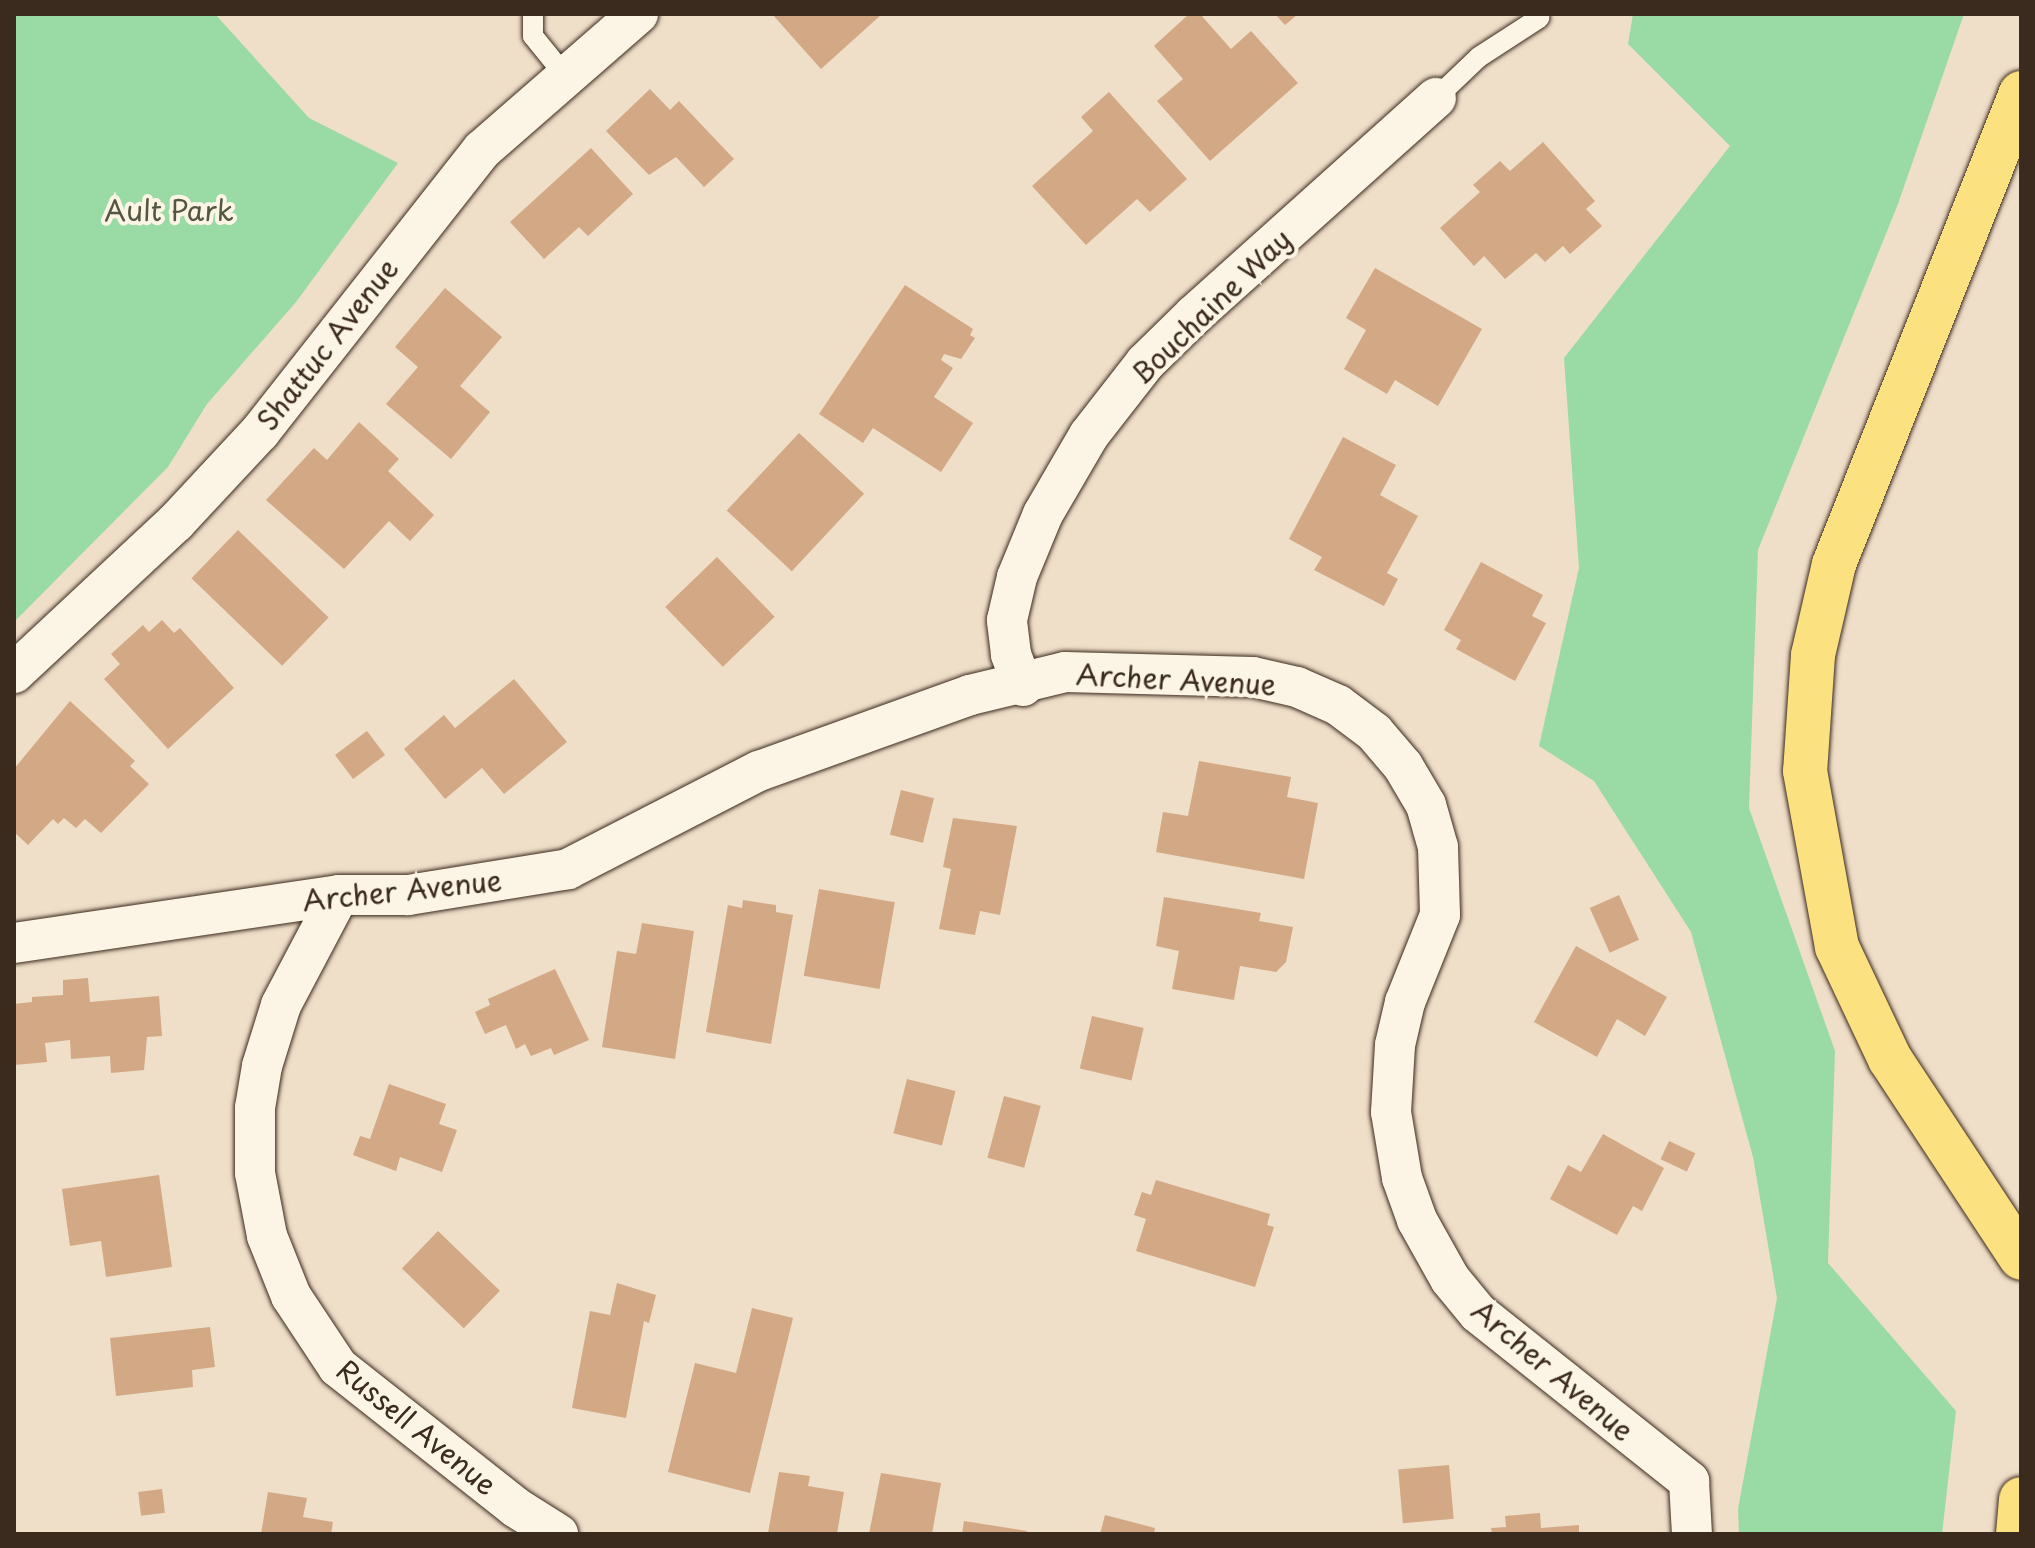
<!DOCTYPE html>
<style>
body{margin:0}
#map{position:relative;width:2035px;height:1548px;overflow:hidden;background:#efdec8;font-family:"Playpen Sans",sans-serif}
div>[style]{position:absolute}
.green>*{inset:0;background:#9adba5}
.building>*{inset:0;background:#d2a984;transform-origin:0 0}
.roads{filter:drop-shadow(0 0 2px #3b2a1e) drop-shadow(0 0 2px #3b2a1e)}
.lane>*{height:20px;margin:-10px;padding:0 10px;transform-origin:10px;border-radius:10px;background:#fcf5e5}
.street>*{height:40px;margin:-20px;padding:0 20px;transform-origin:20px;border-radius:20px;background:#fcf5e5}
.highway>*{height:44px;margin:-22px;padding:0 22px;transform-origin:22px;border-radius:22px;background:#fbe180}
span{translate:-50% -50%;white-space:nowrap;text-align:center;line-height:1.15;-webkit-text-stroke:8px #fcf5e5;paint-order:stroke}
.park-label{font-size:28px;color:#535640}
.street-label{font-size:28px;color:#3b2a1e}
.frame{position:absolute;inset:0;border:16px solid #3b2a1e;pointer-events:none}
</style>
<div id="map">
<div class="green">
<div style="clip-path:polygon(14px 14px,215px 14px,309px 118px,398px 163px,296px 302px,207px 404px,168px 467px,14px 622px)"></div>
<div style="clip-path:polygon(1633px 14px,1964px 14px,1898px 204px,1758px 550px,1749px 808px,1835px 1051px,1828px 1263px,1956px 1411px,1942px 1534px,1739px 1534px,1738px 1509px,1777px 1298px,1753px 1157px,1691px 932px,1594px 781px,1539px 746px,1579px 568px,1564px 358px,1730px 146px,1628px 44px)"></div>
</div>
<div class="building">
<div style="clip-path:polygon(772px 14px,882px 14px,821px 69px)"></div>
<div style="clip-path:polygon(1189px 14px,1200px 14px,1231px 49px,1251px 31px,1298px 83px,1210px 161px,1157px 101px,1183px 79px,1154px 46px)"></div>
<div style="clip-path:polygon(1275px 14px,1298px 14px,1285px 25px)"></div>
<div style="clip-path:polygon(650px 89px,670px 110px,679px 101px,734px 159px,704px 187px,676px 157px,649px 175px,606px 131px)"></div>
<div style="clip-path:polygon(1109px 92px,1187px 179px,1150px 212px,1137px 199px,1086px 245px,1032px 186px,1093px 131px,1081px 117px)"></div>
<div style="clip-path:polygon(1543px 142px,1595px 201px,1586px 209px,1602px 226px,1570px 254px,1563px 246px,1545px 262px,1536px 253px,1505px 279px,1484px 256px,1474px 266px,1440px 228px,1480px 192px,1473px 185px,1500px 161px,1510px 171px)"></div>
<div style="clip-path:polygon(591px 148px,633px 194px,588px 236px,579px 227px,544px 259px,510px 222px)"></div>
<div style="clip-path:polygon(1375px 268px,1482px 329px,1438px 406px,1395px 380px,1387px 394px,1344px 369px,1366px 330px,1346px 318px)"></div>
<div style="clip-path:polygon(905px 285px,973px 329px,970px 335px,975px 338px,961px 359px,944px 354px,941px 360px,953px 368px,934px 397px,973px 423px,941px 472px,873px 428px,863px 443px,819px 414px)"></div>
<div style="clip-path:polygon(445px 288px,502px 337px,460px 386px,490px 412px,451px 459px,386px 404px,418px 367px,395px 347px)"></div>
<div style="clip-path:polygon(359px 422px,399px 459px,388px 471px,434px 515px,410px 541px,389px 521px,344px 569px,266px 500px,314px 448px,327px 460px)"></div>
<div style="left:799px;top:433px;width:89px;height:106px;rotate:43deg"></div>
<div style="clip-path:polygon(1343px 437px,1396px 465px,1380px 495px,1418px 516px,1387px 573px,1398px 579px,1384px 606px,1314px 570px,1322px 557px,1289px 539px)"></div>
<div style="left:238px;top:530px;width:126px;height:67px;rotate:44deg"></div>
<div style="left:717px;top:557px;width:83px;height:72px;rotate:46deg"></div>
<div style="clip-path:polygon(1481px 562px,1543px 595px,1532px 616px,1546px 623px,1515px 681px,1456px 649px,1461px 640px,1444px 630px)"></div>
<div style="clip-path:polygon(162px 620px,174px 633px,180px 628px,234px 688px,168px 749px,104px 679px,120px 664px,111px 654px,143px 625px,149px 632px)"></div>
<div style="clip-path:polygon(514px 679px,567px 742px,504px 794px,482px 768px,445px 799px,404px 749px,444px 715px,455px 728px)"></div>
<div style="clip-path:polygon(70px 701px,135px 761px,130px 766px,149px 784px,101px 833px,85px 819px,76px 828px,64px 818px,58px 824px,53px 819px,28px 845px,14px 832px,14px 769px)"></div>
<div style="left:367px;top:731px;width:30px;height:40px;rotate:53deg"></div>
<div style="clip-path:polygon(1199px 761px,1291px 777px,1287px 797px,1318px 803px,1304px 879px,1156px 852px,1163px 812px,1188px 816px)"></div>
<div style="left:901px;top:790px;width:34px;height:46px;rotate:14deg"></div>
<div style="clip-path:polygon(953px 818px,1017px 826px,1000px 915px,980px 911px,975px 935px,939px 929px,951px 869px,943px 867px)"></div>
<div style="left:819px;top:889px;width:77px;height:88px;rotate:10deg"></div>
<div style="left:1619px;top:895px;width:49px;height:32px;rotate:66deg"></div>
<div style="clip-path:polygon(1164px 897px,1261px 913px,1259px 921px,1293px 927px,1286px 962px,1276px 972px,1240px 966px,1234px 1000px,1172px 989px,1179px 951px,1156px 946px)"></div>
<div style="clip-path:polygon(743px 900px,776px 905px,776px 912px,793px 915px,771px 1044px,706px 1032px,728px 905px,742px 908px)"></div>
<div style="clip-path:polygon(642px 923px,694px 931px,675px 1059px,602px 1047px,617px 951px,636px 954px)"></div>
<div style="clip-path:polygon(1576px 946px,1667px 997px,1645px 1036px,1617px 1019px,1597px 1057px,1534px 1022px)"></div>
<div style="clip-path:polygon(555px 969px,589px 1040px,554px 1055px,551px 1048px,531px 1056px,525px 1044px,516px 1049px,506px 1025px,485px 1034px,475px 1012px,490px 1005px,488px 999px)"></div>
<div style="clip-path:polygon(88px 978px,90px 1002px,159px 996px,162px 1036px,147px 1037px,144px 1070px,111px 1073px,110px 1056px,71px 1059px,70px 1040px,45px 1043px,47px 1062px,14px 1065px,14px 1004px,32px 1002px,32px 997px,63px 995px,63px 980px)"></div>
<div style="left:1092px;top:1016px;width:53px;height:54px;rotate:13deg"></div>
<div style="left:907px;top:1079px;width:50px;height:56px;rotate:14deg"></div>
<div style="clip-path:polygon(389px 1084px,446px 1104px,439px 1124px,457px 1130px,442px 1172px,400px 1157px,396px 1171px,353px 1155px,360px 1136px,370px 1139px)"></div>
<div style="left:1004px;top:1096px;width:38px;height:64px;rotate:15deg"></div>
<div style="clip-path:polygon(1603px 1134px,1664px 1168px,1642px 1211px,1633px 1206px,1617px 1235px,1550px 1199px,1568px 1165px,1581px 1172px)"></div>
<div style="left:1669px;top:1141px;width:29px;height:20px;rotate:25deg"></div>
<div style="clip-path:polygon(159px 1175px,172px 1267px,106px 1277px,101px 1241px,70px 1246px,62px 1189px)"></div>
<div style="clip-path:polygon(1156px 1180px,1270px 1214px,1267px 1225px,1274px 1227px,1255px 1287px,1136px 1251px,1146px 1219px,1134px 1215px,1142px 1192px,1151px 1195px)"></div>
<div style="left:438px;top:1231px;width:86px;height:52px;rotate:44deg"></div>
<div style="clip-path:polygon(617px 1283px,656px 1295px,649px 1323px,644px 1321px,626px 1418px,572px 1408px,590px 1311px,610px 1315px)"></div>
<div style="clip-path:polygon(752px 1308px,793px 1318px,750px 1493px,668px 1472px,695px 1363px,736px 1373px)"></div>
<div style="clip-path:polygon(210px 1327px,215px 1367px,192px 1370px,193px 1387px,116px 1396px,110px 1338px)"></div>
<div style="left:1449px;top:1465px;width:54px;height:51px;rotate:85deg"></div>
<div style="clip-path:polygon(779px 1472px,810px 1476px,808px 1486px,844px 1492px,837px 1534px,768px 1533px)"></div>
<div style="clip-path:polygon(881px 1473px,941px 1483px,932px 1534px,869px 1534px)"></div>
<div style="left:162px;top:1489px;width:24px;height:24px;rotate:83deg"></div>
<div style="clip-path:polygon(268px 1492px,307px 1498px,303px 1517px,333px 1522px,331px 1534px,261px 1534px)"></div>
<div style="clip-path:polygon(1540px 1513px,1541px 1528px,1579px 1525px,1579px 1534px,1492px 1534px,1491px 1528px,1506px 1527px,1505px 1516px)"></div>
<div style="clip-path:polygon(1105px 1515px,1155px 1528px,1154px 1534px,1100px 1534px)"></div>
<div style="clip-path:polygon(964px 1521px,1027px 1531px,1026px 1534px,962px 1534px)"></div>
</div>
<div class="roads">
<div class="lane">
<div style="left:533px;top:14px;width:22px;rotate:90deg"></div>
<div style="left:533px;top:36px;width:54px;rotate:51deg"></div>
<div style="left:1436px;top:98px;width:59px;rotate:-43.6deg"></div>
<div style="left:1479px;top:57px;width:72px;rotate:-33deg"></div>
</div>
<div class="street">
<div style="left:14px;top:673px;width:221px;rotate:-43deg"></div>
<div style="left:176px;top:522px;width:123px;rotate:-47deg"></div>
<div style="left:260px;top:432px;width:359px;rotate:-51.8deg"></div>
<div style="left:482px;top:150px;width:207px;rotate:-41.1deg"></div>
<div style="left:1023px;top:686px;width:34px;rotate:-111deg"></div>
<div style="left:1011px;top:654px;width:34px;rotate:-97deg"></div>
<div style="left:1007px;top:620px;width:44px;rotate:-76.9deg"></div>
<div style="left:1017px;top:577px;width:68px;rotate:-67.6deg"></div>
<div style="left:1043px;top:514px;width:91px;rotate:-59.8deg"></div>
<div style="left:1089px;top:435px;width:91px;rotate:-52.1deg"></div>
<div style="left:1145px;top:363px;width:69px;rotate:-44.4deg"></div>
<div style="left:1194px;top:315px;width:325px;rotate:-41.9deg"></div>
<div style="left:339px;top:895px;width:124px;rotate:117.8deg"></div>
<div style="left:281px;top:1005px;width:64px;rotate:107.3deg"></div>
<div style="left:262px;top:1066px;width:43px;rotate:99.5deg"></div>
<div style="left:255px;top:1108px;width:65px;rotate:90deg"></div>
<div style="left:255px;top:1173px;width:64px;rotate:79.2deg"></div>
<div style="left:267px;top:1236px;width:65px;rotate:68.2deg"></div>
<div style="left:291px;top:1296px;width:85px;rotate:56.5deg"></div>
<div style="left:338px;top:1367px;width:226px;rotate:38.3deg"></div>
<div style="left:515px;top:1507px;width:51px;rotate:32.1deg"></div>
<div style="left:14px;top:943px;width:329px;rotate:-8.4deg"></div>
<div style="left:339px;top:895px;width:69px"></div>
<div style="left:408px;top:895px;width:162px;rotate:-9.2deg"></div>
<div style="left:568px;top:869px;width:215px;rotate:-27.2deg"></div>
<div style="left:759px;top:771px;width:224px;rotate:-19.8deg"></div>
<div style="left:970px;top:695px;width:98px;rotate:-13.6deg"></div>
<div style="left:1065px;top:672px;width:188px;rotate:1.5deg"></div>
<div style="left:1253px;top:677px;width:45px;rotate:12.8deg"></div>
<div style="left:1297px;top:687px;width:45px;rotate:23.7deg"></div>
<div style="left:1338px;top:705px;width:45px;rotate:36.9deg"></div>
<div style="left:1374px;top:732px;width:45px;rotate:49.5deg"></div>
<div style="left:1403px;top:766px;width:45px;rotate:59.5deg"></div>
<div style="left:1426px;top:805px;width:44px;rotate:74.1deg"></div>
<div style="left:1438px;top:847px;width:68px;rotate:88.3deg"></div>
<div style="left:1440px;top:915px;width:94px;rotate:111.9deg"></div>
<div style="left:1405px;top:1002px;width:44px;rotate:103.1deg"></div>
<div style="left:1395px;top:1045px;width:67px;rotate:93.4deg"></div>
<div style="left:1391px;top:1112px;width:67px;rotate:80.5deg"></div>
<div style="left:1402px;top:1178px;width:45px;rotate:70.3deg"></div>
<div style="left:1417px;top:1220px;width:68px;rotate:60.8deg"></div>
<div style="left:1450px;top:1279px;width:44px;rotate:50.5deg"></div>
<div style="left:1478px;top:1313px;width:270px;rotate:38.5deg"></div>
<div style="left:1689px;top:1481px;width:53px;rotate:86.8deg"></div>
</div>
<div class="highway">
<div style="left:2021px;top:93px;width:507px;rotate:111.65deg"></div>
<div style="left:1834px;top:564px;width:93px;rotate:103deg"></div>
<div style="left:1813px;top:655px;width:116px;rotate:93.9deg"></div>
<div style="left:1805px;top:771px;width:179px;rotate:79.7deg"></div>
<div style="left:1837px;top:947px;width:124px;rotate:64.7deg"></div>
<div style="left:1890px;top:1059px;width:238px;rotate:56.6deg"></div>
<div style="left:2018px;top:1534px;width:35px;rotate:-85deg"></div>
</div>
</div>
<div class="park-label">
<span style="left:169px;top:210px">Ault Park</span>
</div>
<div class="street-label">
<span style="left:1211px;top:306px;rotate:-44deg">Bouchaine Way</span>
<span style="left:327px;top:344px;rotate:-52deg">Shattuc Avenue</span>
<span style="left:1176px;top:679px;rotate:3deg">Archer Avenue</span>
<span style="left:402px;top:890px;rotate:-6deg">Archer Avenue</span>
<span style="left:1553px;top:1370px;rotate:40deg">Archer Avenue</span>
<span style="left:417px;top:1427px;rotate:39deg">Russell Avenue</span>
</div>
<div class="frame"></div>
</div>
